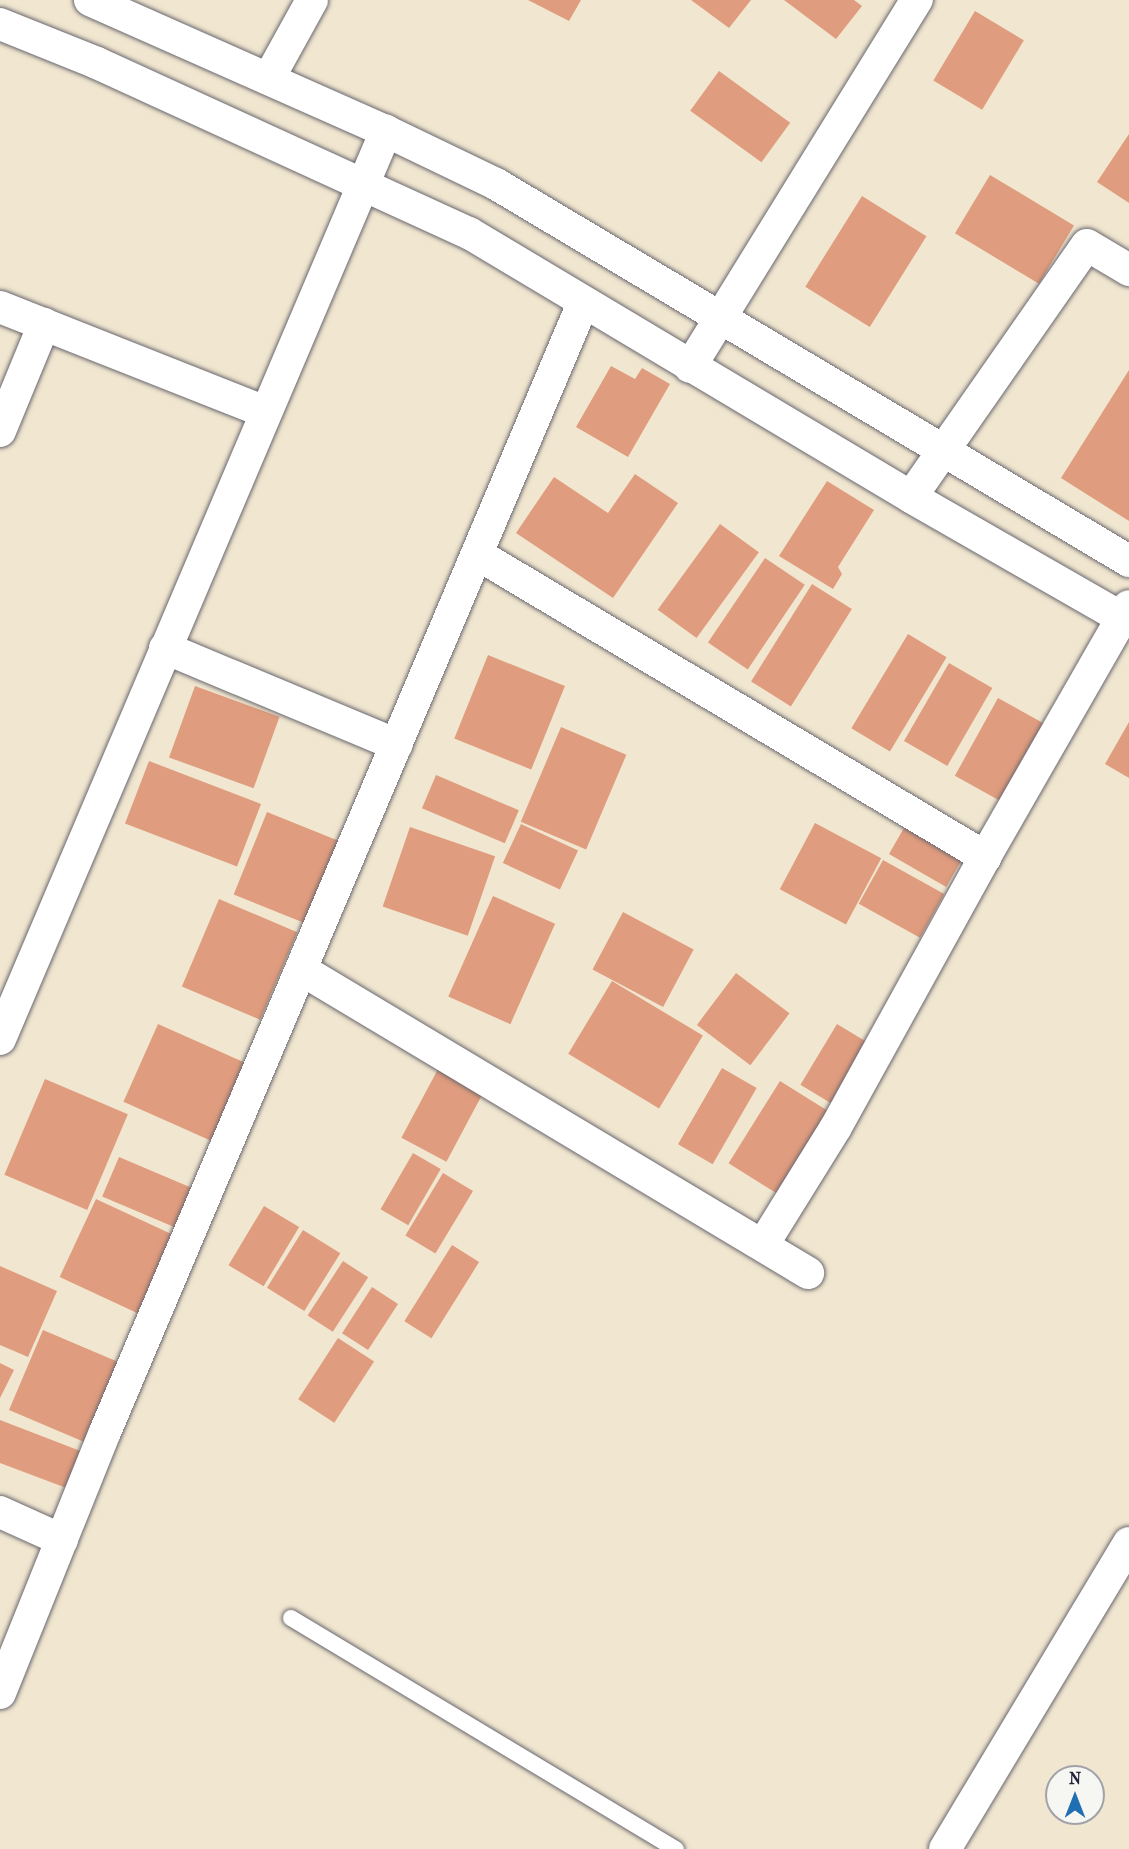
<!DOCTYPE html>
<style>
body{margin:0}
#map{position:relative;width:1129px;height:1849px;overflow:hidden;background:#f1e7d0;font-family:"IM FELL French Canon",serif}
div>[style]{position:absolute}
.building>*{inset:0;background:#e09c7e;transform-origin:0 0}
.roads{filter:drop-shadow(0 0 2px #6a676f) drop-shadow(0 0 2px #6a676f)}
.service>*{height:16px;margin:-8px;padding:0 8px;transform-origin:8px;border-radius:8px;background:#fff}
.minor>*{height:32px;margin:-16px;padding:0 16px;transform-origin:16px;border-radius:16px;background:#fff}
span{translate:-50% -50%;white-space:nowrap;text-align:center;line-height:1.15;-webkit-text-stroke:6px #f6f6f2;paint-order:stroke}
.north{position:absolute;left:1045px;top:1765px;width:60px;height:60px;box-sizing:border-box;background:#f6f6f2;border:2px solid #a1a1a9;border-radius:50%;rotate:0deg;font-size:16px;font-weight:700;line-height:24px;text-align:center;color:#22223b}
.north::after{content:'';display:block;margin:auto;width:21px;height:27px;background:#1f6fb2;clip-path:polygon(50% 0,100% 100%,50% 72%,0 100%)}
</style>
<div id="map">
<div class="building">
<div style="clip-path:polygon(528px 0,581px 0,569px 21px)"></div>
<div style="clip-path:polygon(691px 0,751px 0,729px 28px)"></div>
<div style="clip-path:polygon(784px 0,854px 0,862px 6px,836px 39px)"></div>
<div style="left:975px;top:11px;width:57px;height:81px;rotate:31deg"></div>
<div style="left:719px;top:71px;width:88px;height:49px;rotate:36deg"></div>
<div style="clip-path:polygon(1129px 134px,1129px 203px,1097px 182px)"></div>
<div style="left:990px;top:175px;width:98px;height:68px;rotate:31deg"></div>
<div style="left:862px;top:196px;width:76px;height:107px;rotate:32deg"></div>
<div style="clip-path:polygon(611px 366px,635px 379px,642px 368px,670px 384px,628px 457px,576px 427px)"></div>
<div style="clip-path:polygon(1129px 370px,1129px 521px,1061px 478px)"></div>
<div style="clip-path:polygon(635px 474px,678px 503px,613px 598px,516px 533px,554px 477px,608px 513px)"></div>
<div style="clip-path:polygon(827px 481px,874px 510px,838px 567px,842px 574px,833px 589px,779px 556px)"></div>
<div style="left:720px;top:524px;width:48px;height:106px;rotate:36deg"></div>
<div style="left:765px;top:558px;width:48px;height:102px;rotate:34deg"></div>
<div style="left:812px;top:584px;width:47px;height:115px;rotate:32deg"></div>
<div style="left:908px;top:634px;width:45px;height:110px;rotate:31deg"></div>
<div style="left:488px;top:655px;width:83px;height:90px;rotate:22deg"></div>
<div style="left:949px;top:663px;width:50px;height:90px;rotate:30deg"></div>
<div style="left:195px;top:686px;width:90px;height:76px;rotate:20deg"></div>
<div style="left:998px;top:698px;width:53px;height:89px;rotate:29deg"></div>
<div style="clip-path:polygon(1129px 722px,1129px 778px,1105px 764px)"></div>
<div style="left:561px;top:727px;width:71px;height:103px;rotate:23deg"></div>
<div style="left:149px;top:761px;width:120px;height:67px;rotate:21deg"></div>
<div style="left:436px;top:775px;width:90px;height:36px;rotate:23deg"></div>
<div style="left:267px;top:812px;width:77px;height:89px;rotate:22deg"></div>
<div style="left:908px;top:821px;width:66px;height:38px;rotate:30deg"></div>
<div style="left:815px;top:823px;width:75px;height:75px;rotate:28deg"></div>
<div style="left:521px;top:824px;width:63px;height:43px;rotate:25deg"></div>
<div style="left:410px;top:827px;width:90px;height:84px;rotate:19deg"></div>
<div style="left:883px;top:860px;width:70px;height:50px;rotate:29deg"></div>
<div style="left:493px;top:896px;width:68px;height:110px;rotate:24deg"></div>
<div style="left:219px;top:899px;width:85px;height:95px;rotate:23deg"></div>
<div style="left:623px;top:912px;width:80px;height:65px;rotate:28deg"></div>
<div style="left:736px;top:973px;width:67px;height:65px;rotate:37deg"></div>
<div style="left:612px;top:981px;width:106px;height:85px;rotate:31deg"></div>
<div style="left:158px;top:1024px;width:102px;height:85px;rotate:24deg"></div>
<div style="left:837px;top:1024px;width:42px;height:71px;rotate:31deg"></div>
<div style="left:722px;top:1068px;width:40px;height:88px;rotate:30deg"></div>
<div style="left:438px;top:1069px;width:51px;height:78px;rotate:28deg"></div>
<div style="left:45px;top:1079px;width:90px;height:104px;rotate:23deg"></div>
<div style="left:780px;top:1081px;width:59px;height:97px;rotate:32deg"></div>
<div style="left:413px;top:1153px;width:32px;height:65px;rotate:30deg"></div>
<div style="left:119px;top:1157px;width:80px;height:43px;rotate:23deg"></div>
<div style="left:443px;top:1173px;width:35px;height:73px;rotate:31deg"></div>
<div style="left:96px;top:1199px;width:89px;height:86px;rotate:25deg"></div>
<div style="left:264px;top:1206px;width:41px;height:69px;rotate:31deg"></div>
<div style="left:303px;top:1230px;width:44px;height:68px;rotate:32deg"></div>
<div style="left:452px;top:1245px;width:32px;height:90px;rotate:32deg"></div>
<div style="left:343px;top:1261px;width:30px;height:65px;rotate:33deg"></div>
<div style="clip-path:polygon(0 1266px,57px 1291px,28px 1357px,0 1345px)"></div>
<div style="left:372px;top:1287px;width:31px;height:55px;rotate:33deg"></div>
<div style="left:43px;top:1330px;width:85px;height:87px;rotate:23deg"></div>
<div style="left:338px;top:1338px;width:43px;height:73px;rotate:33deg"></div>
<div style="clip-path:polygon(0 1363px,14px 1370px,0 1398px)"></div>
<div style="clip-path:polygon(0 1420px,83px 1452px,69px 1489px,0 1463px)"></div>
</div>
<div class="roads">
<div class="service">
<div style="left:291px;top:1618px;width:449px;rotate:31deg"></div>
</div>
<div class="minor">
<div style="left:90px;top:0;width:324px;rotate:23.9deg"></div>
<div style="left:386px;top:131px;width:122px;rotate:25.7deg"></div>
<div style="left:496px;top:184px;width:737px;rotate:30.78deg"></div>
<div style="left:0;top:24px;width:105px;rotate:21.9deg"></div>
<div style="left:97px;top:63px;width:409px;rotate:24.6deg"></div>
<div style="left:469px;top:233px;width:515px;rotate:30.85deg"></div>
<div style="left:911px;top:497px;width:243px;rotate:29.8deg"></div>
<div style="left:269px;top:78px;width:89px;rotate:-61.1deg"></div>
<div style="left:0;top:307px;width:285px;rotate:21.6deg"></div>
<div style="left:690px;top:367px;width:432px;rotate:-58.3deg"></div>
<div style="left:0;top:431px;width:116px;rotate:-67.6deg"></div>
<div style="left:911px;top:497px;width:307px;rotate:-55.1deg"></div>
<div style="left:1087px;top:245px;width:49px;rotate:30.8deg"></div>
<div style="left:477px;top:554px;width:592px;rotate:30.81deg"></div>
<div style="left:985px;top:857px;width:308px;rotate:118.9deg"></div>
<div style="left:836px;top:1127px;width:137px;rotate:121.8deg"></div>
<div style="left:165px;top:648px;width:251px;rotate:22.7deg"></div>
<div style="left:985px;top:857px;width:289px;rotate:-60.2deg"></div>
<div style="left:302px;top:970px;width:590px;rotate:30.91deg"></div>
<div style="left:0;top:1039px;width:987px;rotate:-66.97deg"></div>
<div style="left:0;top:1512px;width:68px;rotate:24.3deg"></div>
<div style="left:0;top:1693px;width:281px;rotate:-68.1deg"></div>
<div style="left:105px;top:1432px;width:1226px;rotate:-67.05deg"></div>
<div style="left:945px;top:1849px;width:357px;rotate:-59deg"></div>
</div>
</div>
<div class="north">N</div>
</div>
